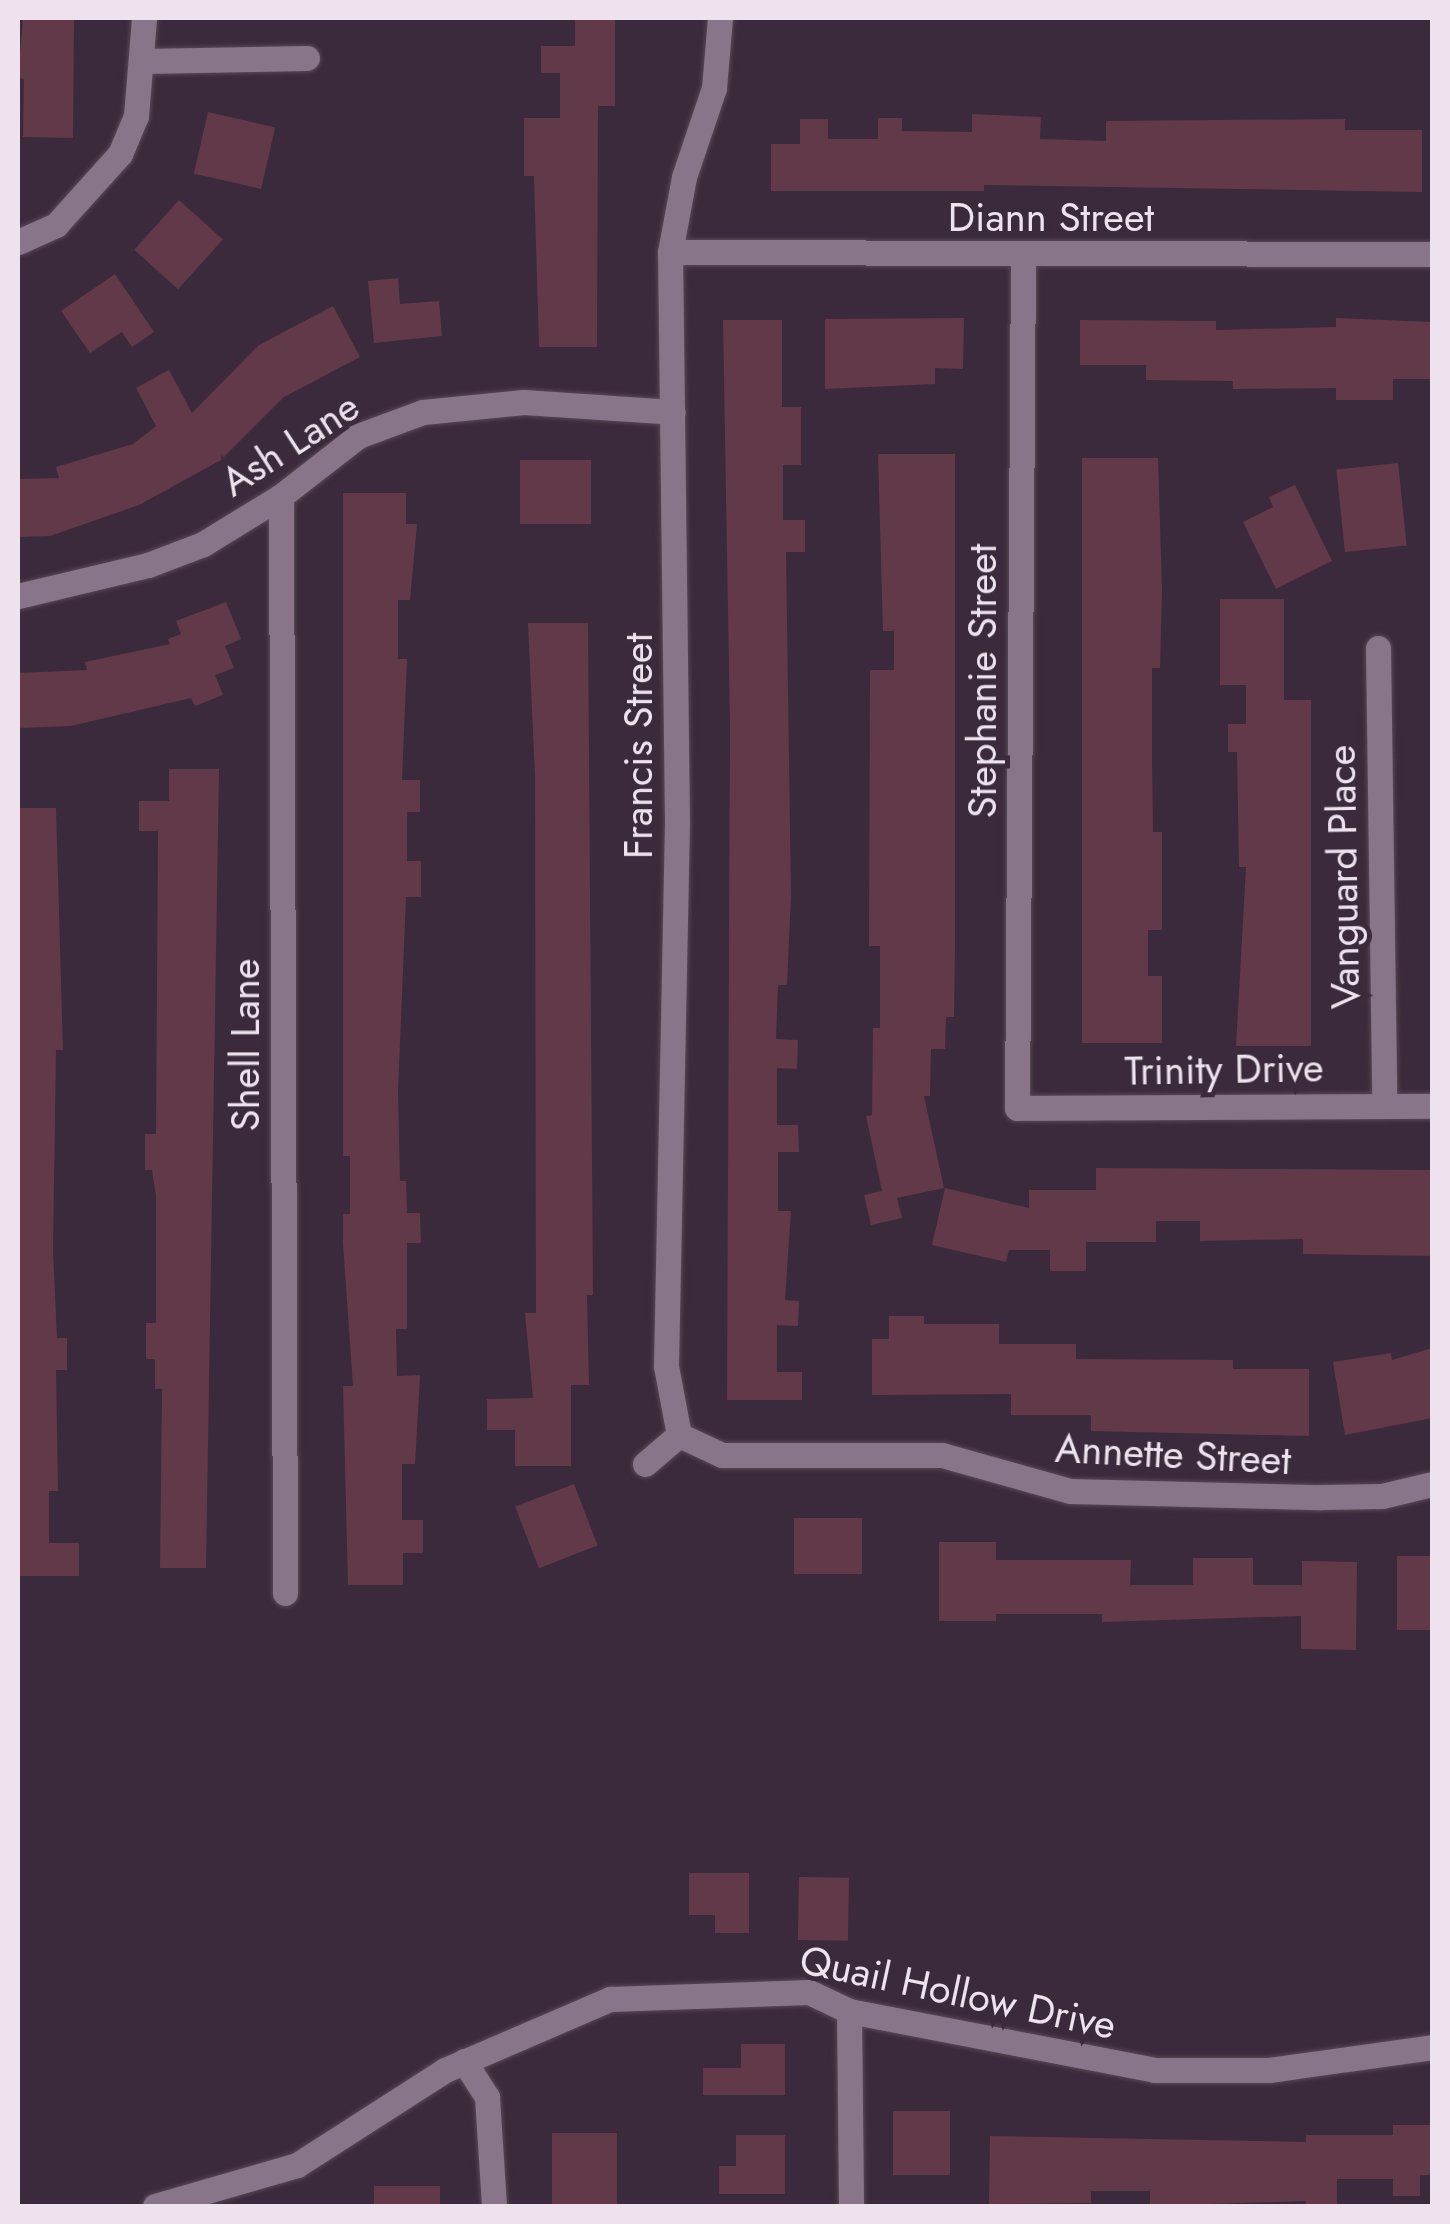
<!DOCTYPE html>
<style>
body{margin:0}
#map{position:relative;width:1450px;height:2224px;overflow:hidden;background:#3b2a3b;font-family:Jost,sans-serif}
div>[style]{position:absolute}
.building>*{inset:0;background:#623949;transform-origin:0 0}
.roads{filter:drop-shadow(0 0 2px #564857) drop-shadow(0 0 2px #564857)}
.minor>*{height:25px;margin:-12.5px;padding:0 12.5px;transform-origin:12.5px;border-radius:12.5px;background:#89758a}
span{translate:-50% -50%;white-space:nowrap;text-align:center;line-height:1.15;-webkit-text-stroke:10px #3b2a3b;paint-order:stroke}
.street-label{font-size:40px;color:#ede2ee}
.frame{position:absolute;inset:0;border:20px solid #ede2ee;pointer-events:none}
</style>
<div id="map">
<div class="building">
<div style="clip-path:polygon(23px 18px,74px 18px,73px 138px,23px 137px,24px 79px,18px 78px)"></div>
<div style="clip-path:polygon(575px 18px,615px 18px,615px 106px,598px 106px,597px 347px,539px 347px,534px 176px,524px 176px,524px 118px,560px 118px,560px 73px,541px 73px,541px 46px,575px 46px)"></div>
<div style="left:208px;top:112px;width:69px;height:63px;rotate:13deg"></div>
<div style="clip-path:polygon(972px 114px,1041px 117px,1040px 139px,1106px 141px,1106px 121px,1345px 119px,1345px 130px,1422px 130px,1422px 192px,984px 185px,984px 191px,771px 191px,771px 144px,800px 144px,800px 119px,828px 119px,828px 139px,878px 139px,878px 118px,902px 118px,902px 131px,972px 132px)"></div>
<div style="left:179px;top:200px;width:59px;height:67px;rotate:42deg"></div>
<div style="clip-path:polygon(115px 274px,154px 332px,132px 347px,122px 332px,90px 353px,61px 311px)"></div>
<div style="clip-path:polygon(398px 278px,400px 304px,439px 301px,442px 336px,374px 343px,368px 281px)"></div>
<div style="clip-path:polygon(333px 306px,360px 357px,284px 397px,221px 460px,139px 505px,50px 536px,18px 537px,18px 479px,59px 478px,56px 467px,133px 444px,156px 426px,136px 388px,169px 370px,192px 413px,259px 345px)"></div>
<div style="clip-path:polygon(964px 318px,963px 369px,935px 368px,935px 384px,825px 389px,825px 319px)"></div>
<div style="clip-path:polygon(1336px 318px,1432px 322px,1432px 379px,1393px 379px,1393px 400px,1336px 400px,1336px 388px,1233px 389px,1233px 381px,1146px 380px,1146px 365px,1080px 365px,1080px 320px,1216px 321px,1216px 330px,1336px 327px)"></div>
<div style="clip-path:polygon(723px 320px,782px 320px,782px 407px,801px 407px,801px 465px,783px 465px,783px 520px,805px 520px,805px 552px,786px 552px,791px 895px,787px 985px,778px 985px,776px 1039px,798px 1040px,797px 1069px,777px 1068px,777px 1125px,798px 1125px,799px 1152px,778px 1152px,778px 1211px,791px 1211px,785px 1300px,799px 1301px,798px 1326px,777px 1325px,777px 1372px,802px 1372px,802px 1400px,727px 1400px,730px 726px)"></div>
<div style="clip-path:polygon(878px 454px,955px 454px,955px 946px,954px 1017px,946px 1017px,945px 1049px,931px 1049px,930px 1096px,924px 1096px,944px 1188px,897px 1198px,902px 1218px,871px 1225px,864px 1195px,882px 1191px,866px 1116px,872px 1115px,873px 1028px,880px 1028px,880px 946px,869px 946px,870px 670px,894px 670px,894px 631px,883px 631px)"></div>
<div style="clip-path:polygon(1082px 458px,1158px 458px,1162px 590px,1160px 668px,1152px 668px,1152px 759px,1153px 832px,1162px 832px,1162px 930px,1148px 930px,1148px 976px,1162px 976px,1162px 1043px,1082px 1043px)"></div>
<div style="left:520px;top:460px;width:71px;height:64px"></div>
<div style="left:1398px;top:463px;width:83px;height:62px;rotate:84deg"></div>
<div style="clip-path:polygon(1295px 485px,1332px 561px,1276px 589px,1243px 522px,1273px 507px,1269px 497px)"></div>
<div style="clip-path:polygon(343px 493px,406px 493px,406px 524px,417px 524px,410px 600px,398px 600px,398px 659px,407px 659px,402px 780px,420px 780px,420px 812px,407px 812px,407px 861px,421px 861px,421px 897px,406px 897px,398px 1091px,400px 1181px,406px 1181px,407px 1213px,420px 1213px,421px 1243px,407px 1243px,407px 1329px,396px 1329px,397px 1376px,420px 1375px,415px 1464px,402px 1464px,402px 1520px,423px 1520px,423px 1553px,403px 1553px,403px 1585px,348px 1585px,343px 1386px,353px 1386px,343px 1244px,343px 1214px,350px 1214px,350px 1156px,343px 1156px)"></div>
<div style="clip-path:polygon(1220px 599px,1284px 599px,1284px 700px,1311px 700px,1311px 1046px,1236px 1046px,1246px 867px,1239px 867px,1237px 752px,1228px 752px,1228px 724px,1246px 724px,1246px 685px,1220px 685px)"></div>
<div style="clip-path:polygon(226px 602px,241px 639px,225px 646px,234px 668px,215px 675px,223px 695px,195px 706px,191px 698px,71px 726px,18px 728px,18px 673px,87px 670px,85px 662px,170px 644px,168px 639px,181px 634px,176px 621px)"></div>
<div style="clip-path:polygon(528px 623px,588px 623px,593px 1295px,587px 1295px,589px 1385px,571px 1385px,571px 1466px,515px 1466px,515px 1430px,487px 1430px,487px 1399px,533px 1398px,525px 1313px,536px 1313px,535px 775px)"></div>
<div style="clip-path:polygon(169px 769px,219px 769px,206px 1568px,160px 1568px,162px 1389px,155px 1389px,155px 1359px,146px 1359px,146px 1323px,156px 1323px,156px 1196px,152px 1170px,145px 1170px,145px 1134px,156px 1134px,158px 831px,139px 831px,139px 801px,169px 801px)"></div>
<div style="clip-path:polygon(18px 808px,56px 808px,63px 1050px,56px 1050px,53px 1250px,57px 1338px,67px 1338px,67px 1370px,56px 1370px,58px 1491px,49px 1491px,49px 1543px,79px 1543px,79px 1576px,18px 1576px)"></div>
<div style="clip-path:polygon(1096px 1168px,1432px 1170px,1432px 1256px,1303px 1254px,1303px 1239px,1200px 1241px,1200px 1221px,1156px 1221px,1156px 1242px,1086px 1242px,1086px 1271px,1050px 1271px,1050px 1250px,1009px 1250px,1006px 1262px,932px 1245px,945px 1188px,1029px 1208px,1029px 1190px,1096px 1190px)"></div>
<div style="clip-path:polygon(889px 1316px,924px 1316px,924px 1324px,999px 1324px,999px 1344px,1076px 1344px,1076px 1359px,1233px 1360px,1233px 1369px,1309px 1369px,1309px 1436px,1091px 1431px,1091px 1415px,1011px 1415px,1011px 1394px,872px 1395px,872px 1339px,889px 1339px)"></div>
<div style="clip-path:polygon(1432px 1348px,1432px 1418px,1345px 1435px,1333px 1362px,1391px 1353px,1392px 1360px)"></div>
<div style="left:574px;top:1484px;width:66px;height:63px;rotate:69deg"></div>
<div style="left:794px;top:1518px;width:68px;height:56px"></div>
<div style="clip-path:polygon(939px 1542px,996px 1542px,996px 1560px,1131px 1560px,1130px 1585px,1193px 1585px,1193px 1558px,1253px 1558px,1253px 1585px,1302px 1585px,1302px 1561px,1357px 1562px,1356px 1650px,1301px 1649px,1301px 1616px,1102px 1622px,1102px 1614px,996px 1614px,996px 1621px,939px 1621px)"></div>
<div style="left:1397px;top:1556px;width:35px;height:74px"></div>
<div style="clip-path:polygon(689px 1873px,749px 1873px,749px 1933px,715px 1933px,715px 1915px,689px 1915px)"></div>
<div style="left:799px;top:1877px;width:50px;height:63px;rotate:1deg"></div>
<div style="clip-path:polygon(741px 2044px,785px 2044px,785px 2095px,703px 2095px,703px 2068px,741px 2068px)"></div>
<div style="left:893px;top:2111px;width:57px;height:64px"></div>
<div style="clip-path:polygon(1393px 2125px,1432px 2125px,1432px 2175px,1420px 2175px,1420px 2196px,1393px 2196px,1393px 2179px,1337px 2179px,1337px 2206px,1306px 2206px,1306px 2201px,1150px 2206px,1150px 2191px,1091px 2191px,1091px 2203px,989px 2204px,990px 2136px,1306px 2142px,1306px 2135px,1393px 2135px)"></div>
<div style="left:552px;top:2133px;width:65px;height:73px"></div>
<div style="clip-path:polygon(736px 2135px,785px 2135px,785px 2194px,719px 2194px,719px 2166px,736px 2166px)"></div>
<div style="left:374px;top:2186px;width:66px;height:20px"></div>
</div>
<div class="roads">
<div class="minor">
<div style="left:144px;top:61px;width:163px;rotate:-1.1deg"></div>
<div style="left:18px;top:242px;width:42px;rotate:-24.1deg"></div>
<div style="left:56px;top:225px;width:96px;rotate:-48deg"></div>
<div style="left:120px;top:154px;width:41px;rotate:-67.2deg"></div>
<div style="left:136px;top:116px;width:98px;rotate:-85.3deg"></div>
<div style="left:670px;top:252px;width:762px;rotate:0.15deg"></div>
<div style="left:1023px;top:255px;width:853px;rotate:90.4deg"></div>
<div style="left:1017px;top:1108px;width:415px;rotate:-0.3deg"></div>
<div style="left:281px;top:496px;width:1097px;rotate:89.79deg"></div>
<div style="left:18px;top:596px;width:134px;rotate:-13.4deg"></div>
<div style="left:148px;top:565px;width:59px;rotate:-20.9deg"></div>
<div style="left:203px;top:544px;width:92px;rotate:-31.6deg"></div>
<div style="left:281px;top:496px;width:98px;rotate:-37.9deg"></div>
<div style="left:358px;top:436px;width:69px;rotate:-20.3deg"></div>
<div style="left:423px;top:412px;width:101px;rotate:-5.7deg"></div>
<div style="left:524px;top:402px;width:149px;rotate:3.8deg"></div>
<div style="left:1378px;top:648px;width:457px;rotate:89.2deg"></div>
<div style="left:679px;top:1435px;width:47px;rotate:24.9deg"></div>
<div style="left:722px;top:1455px;width:220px"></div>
<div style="left:942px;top:1455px;width:133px;rotate:15.7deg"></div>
<div style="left:1070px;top:1491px;width:251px;rotate:1.4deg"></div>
<div style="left:1321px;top:1497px;width:61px;rotate:-0.9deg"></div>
<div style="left:1382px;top:1496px;width:51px;rotate:-13.5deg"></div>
<div style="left:645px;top:1464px;width:45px;rotate:-40.5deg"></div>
<div style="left:679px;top:1435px;width:70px;rotate:-100.7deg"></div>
<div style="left:666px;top:1366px;width:545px;rotate:-88.84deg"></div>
<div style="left:677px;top:821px;width:569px;rotate:-90.7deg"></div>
<div style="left:670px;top:252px;width:76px;rotate:-79.4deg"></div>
<div style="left:684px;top:177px;width:94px;rotate:-71.4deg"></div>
<div style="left:714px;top:88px;width:70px;rotate:-85.1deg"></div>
<div style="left:849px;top:2011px;width:195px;rotate:89.4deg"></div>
<div style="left:464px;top:2061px;width:43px;rotate:57.4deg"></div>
<div style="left:487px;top:2097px;width:109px;rotate:86.3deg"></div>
<div style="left:155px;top:2206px;width:148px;rotate:-16.1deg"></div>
<div style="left:297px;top:2165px;width:176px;rotate:-32.7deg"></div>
<div style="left:445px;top:2070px;width:180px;rotate:-23.3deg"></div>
<div style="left:610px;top:1999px;width:199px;rotate:-2deg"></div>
<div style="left:809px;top:1992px;width:44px;rotate:25.4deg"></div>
<div style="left:849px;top:2011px;width:311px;rotate:10.9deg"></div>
<div style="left:1154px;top:2070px;width:115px"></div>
<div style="left:1269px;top:2070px;width:165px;rotate:-8deg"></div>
</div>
</div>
<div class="street-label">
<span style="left:1051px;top:217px">Diann Street</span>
<span style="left:290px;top:444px;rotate:-33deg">Ash Lane</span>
<span style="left:982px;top:681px;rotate:-90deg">Stephanie Street</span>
<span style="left:638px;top:746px;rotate:-90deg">Francis Street</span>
<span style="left:1343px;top:877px;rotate:-91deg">Vanguard Place</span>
<span style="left:245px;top:1045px;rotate:-90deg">Shell Lane</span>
<span style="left:1224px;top:1069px;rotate:-1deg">Trinity Drive</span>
<span style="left:1173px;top:1454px;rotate:3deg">Annette Street</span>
<span style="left:958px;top:1992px;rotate:12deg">Quail Hollow Drive</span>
</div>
<div class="frame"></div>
</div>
